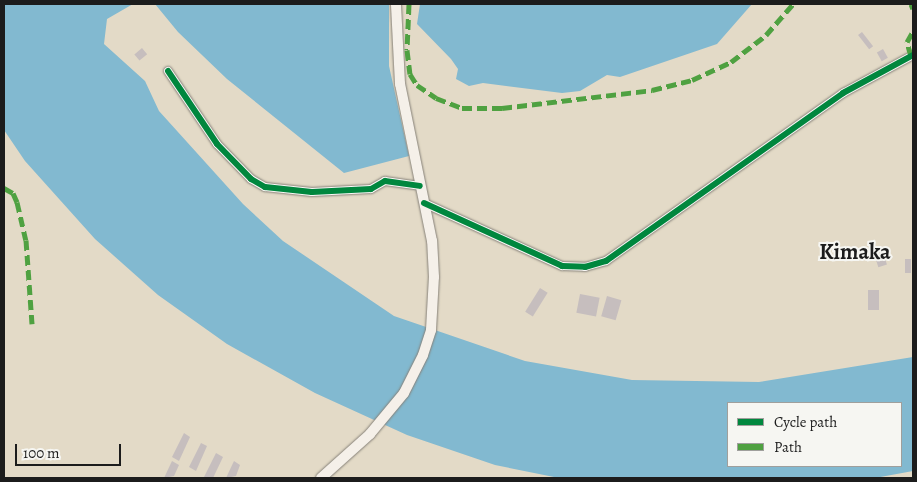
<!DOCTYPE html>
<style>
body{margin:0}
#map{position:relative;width:917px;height:482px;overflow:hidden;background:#e3dac7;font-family:Alegreya,serif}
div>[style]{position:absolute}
.water>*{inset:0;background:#82b9d0}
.building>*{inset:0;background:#c6bebe;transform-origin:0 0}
.roads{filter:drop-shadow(0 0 1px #868178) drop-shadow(0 0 1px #868178)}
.street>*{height:8px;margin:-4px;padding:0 4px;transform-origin:4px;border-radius:4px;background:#fbf9f7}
.secondary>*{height:10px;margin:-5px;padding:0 5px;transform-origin:5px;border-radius:5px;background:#f5f0e9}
.quiet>*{height:5px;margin-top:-2.5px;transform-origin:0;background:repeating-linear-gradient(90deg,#4fa141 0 10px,transparent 0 15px)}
.cycleway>*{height:6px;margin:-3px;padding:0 3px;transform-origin:3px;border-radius:3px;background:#00873e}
span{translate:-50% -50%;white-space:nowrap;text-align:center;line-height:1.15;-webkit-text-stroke:4px #f6f6f2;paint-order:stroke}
.quarter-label{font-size:22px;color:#1c1c1c;font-weight:700}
.frame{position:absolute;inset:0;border:5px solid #1c1c1c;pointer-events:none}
.legend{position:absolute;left:727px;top:402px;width:175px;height:65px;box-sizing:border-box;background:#f6f6f2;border:1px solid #9f9f9c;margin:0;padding:6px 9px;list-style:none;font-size:15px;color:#1c1c1c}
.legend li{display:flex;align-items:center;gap:10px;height:25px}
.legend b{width:25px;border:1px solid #9f9f9c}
.scale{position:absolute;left:15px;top:444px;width:106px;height:22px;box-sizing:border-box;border:2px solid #1c1c1c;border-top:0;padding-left:6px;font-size:15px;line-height:18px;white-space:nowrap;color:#1c1c1c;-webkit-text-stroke:4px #f6f6f2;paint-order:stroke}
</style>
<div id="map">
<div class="water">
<div style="clip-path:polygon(evenodd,4px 4px,133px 4px,107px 19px,104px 44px,145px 81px,159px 111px,243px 204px,283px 241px,394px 316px,525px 361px,632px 380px,759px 382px,913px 357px,913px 471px,875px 478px,559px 478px,495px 465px,407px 435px,315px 393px,227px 344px,158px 295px,95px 239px,25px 161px,4px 130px,4px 4px,728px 403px,901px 403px,901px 466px,728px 466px,728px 403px)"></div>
<div style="clip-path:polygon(155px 4px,389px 4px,389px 66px,409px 156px,344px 173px,227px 79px,178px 32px)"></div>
<div style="clip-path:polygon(420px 4px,752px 4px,717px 44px,620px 77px,607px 75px,580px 91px,562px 93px,483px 83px,469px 86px,456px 79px,458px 69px,451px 59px,417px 24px)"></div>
</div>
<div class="building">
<div style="left:862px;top:32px;width:18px;height:5px;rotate:52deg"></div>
<div style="left:142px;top:48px;width:8px;height:10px;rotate:50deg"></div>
<div style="left:883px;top:49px;width:10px;height:7px;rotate:61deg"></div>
<div style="left:884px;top:255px;width:10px;height:9px;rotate:73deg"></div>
<div style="left:905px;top:259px;width:6px;height:14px"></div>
<div style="left:540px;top:288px;width:9px;height:28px;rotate:32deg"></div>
<div style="left:868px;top:290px;width:11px;height:20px"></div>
<div style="left:580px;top:294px;width:20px;height:19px;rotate:11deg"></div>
<div style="left:607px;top:296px;width:15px;height:21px;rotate:16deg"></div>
<div style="clip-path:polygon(184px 433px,190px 437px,179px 461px,172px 457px)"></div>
<div style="clip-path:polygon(201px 443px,207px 446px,196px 471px,189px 467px)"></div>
<div style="clip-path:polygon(216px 453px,223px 457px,213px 478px,207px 478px,204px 477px)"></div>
<div style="clip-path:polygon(172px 461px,179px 465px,174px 476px,164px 478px)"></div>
<div style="clip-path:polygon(234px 461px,240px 465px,236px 476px,226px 478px)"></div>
</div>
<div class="roads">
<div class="street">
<div style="left:168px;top:71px;width:88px;rotate:56.1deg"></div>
<div style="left:217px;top:144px;width:49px;rotate:45.8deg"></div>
<div style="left:251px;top:179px;width:16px;rotate:30deg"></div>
<div style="left:265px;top:187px;width:47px;rotate:6.1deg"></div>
<div style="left:312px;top:192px;width:59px;rotate:-2.9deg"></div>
<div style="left:371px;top:189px;width:16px;rotate:-30deg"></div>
<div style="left:385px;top:181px;width:35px;rotate:8deg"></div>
<div style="left:424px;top:203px;width:152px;rotate:24.5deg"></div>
<div style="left:562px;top:266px;width:23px;rotate:2deg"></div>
<div style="left:585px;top:267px;width:22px;rotate:-16deg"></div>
<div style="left:606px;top:261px;width:291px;rotate:-35.3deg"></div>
<div style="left:843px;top:93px;width:80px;rotate:-28.5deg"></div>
</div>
<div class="secondary">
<div style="left:321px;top:478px;width:66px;rotate:-41.9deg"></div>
<div style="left:370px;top:434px;width:53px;rotate:-50.3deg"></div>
<div style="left:404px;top:393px;width:42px;rotate:-63.4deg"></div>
<div style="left:423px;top:355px;width:26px;rotate:-72deg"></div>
<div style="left:431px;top:330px;width:53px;rotate:-86.8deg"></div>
<div style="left:434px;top:277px;width:36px;rotate:-93deg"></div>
<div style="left:432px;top:241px;width:160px;rotate:-101.5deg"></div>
<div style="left:400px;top:84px;width:80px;rotate:-92.9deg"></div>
</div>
</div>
<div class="quiet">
<div style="left:409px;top:4px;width:46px;rotate:92.5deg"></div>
<div style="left:407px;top:50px;width:24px;rotate:83deg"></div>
<div style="left:410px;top:74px;width:13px;rotate:58deg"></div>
<div style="left:417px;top:85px;width:23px;rotate:34deg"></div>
<div style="left:436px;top:98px;width:28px;rotate:21deg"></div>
<div style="left:462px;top:108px;width:40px"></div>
<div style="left:502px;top:108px;width:151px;rotate:-6.8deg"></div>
<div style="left:652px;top:90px;width:41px;rotate:-14deg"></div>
<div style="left:692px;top:80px;width:43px;rotate:-24.8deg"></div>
<div style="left:731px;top:62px;width:44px;rotate:-37.6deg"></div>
<div style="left:766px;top:35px;width:41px;rotate:-48.9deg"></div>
<div style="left:911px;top:4px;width:5px;rotate:68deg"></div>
<div style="left:911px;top:56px;width:15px;rotate:-106deg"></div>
<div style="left:907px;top:42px;width:13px;rotate:-61deg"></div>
<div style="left:4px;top:188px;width:10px;rotate:29deg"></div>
<div style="left:13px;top:193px;width:10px;rotate:66deg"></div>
<div style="left:17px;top:202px;width:39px;rotate:77deg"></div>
<div style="left:26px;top:240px;width:84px;rotate:85.9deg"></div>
</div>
<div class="cycleway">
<div style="left:168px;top:71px;width:88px;rotate:56.1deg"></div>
<div style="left:217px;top:144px;width:49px;rotate:45.8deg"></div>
<div style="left:251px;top:179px;width:16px;rotate:30deg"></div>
<div style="left:265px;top:187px;width:47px;rotate:6.1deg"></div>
<div style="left:312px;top:192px;width:59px;rotate:-2.9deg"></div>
<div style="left:371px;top:189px;width:16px;rotate:-30deg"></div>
<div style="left:385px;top:181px;width:35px;rotate:8deg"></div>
<div style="left:424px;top:203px;width:152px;rotate:24.5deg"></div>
<div style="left:562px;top:266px;width:23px;rotate:2deg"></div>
<div style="left:585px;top:267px;width:22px;rotate:-16deg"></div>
<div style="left:606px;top:261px;width:291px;rotate:-35.3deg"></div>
<div style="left:843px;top:93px;width:80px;rotate:-28.5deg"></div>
</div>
<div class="quarter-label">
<span style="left:855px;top:253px">Kimaka</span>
</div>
<div class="frame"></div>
<ul class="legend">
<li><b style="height:6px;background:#00873e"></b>Cycle path</li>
<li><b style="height:6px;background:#4fa141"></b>Path</li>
</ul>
<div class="scale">100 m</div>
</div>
